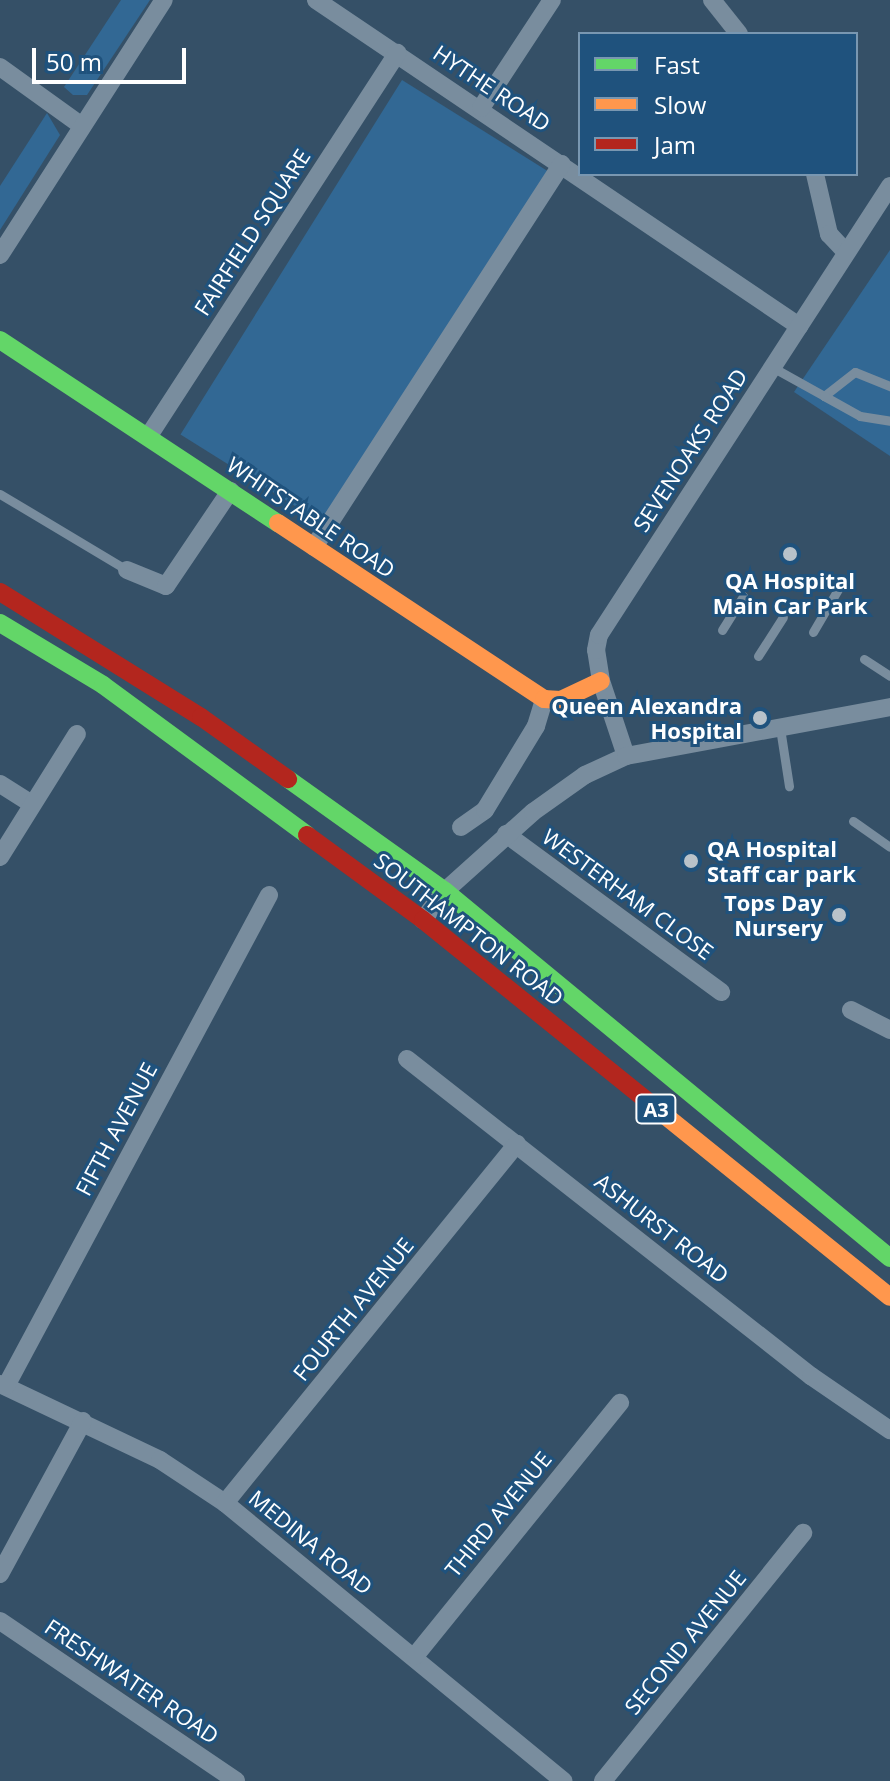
<!DOCTYPE html>
<style>
body{margin:0}
#map{position:relative;width:890px;height:1781px;overflow:hidden;background:#355067;font-family:"Open Sans",sans-serif}
div>[style]{position:absolute}
.green>*{inset:0;background:#326894;transform-origin:0 0}
.lane>*{height:9px;margin:-4.5px;padding:0 4.5px;transform-origin:4.5px;border-radius:4.5px;background:#798d9e}
.street>*{height:18px;margin:-9px;padding:0 9px;transform-origin:9px;border-radius:9px;background:#798d9e}
.fast>*{height:18px;margin:-9px;padding:0 9px;transform-origin:9px;border-radius:9px;background:#63d668}
.slow>*{height:18px;margin:-9px;padding:0 9px;transform-origin:9px;border-radius:9px;background:#ff974d}
.jam>*{height:18px;margin:-9px;padding:0 9px;transform-origin:9px;border-radius:9px;background:#b3261e}
.dots>*{width:22px;height:22px;translate:-50% -50%;box-sizing:border-box;border:4px solid #1f527d;border-radius:50%}
span{translate:-50% -50%;white-space:nowrap;text-align:center;line-height:1.15;-webkit-text-stroke:6px #1f527d;paint-order:stroke}
.shield-label span{padding:2px 6px;background:#1f527d;border:2px solid;border-radius:6px;-webkit-text-stroke-width:0}
.shield-label{font-size:20px;color:#fff;font-weight:700}
.street-label{font-size:22px;color:#fff}
.poi-label{font-size:22px;color:#fff;font-weight:700}
.right{translate:-100% -50%;text-align:right}
.left{translate:0 -50%;text-align:left}
.legend{position:absolute;left:578px;top:32px;width:280px;height:144px;box-sizing:border-box;background:#1f527d;border:2px solid #7997b1;margin:0;padding:10px 14px;list-style:none;font-size:24px;color:#fff}
.legend li{display:flex;align-items:center;gap:16px;height:40px}
.legend b{width:40px;border:2px solid #7997b1}
.scale{position:absolute;left:32px;top:48px;width:154px;height:36px;box-sizing:border-box;border:4px solid #fff;border-top:0;padding-left:10px;font-size:24px;line-height:28px;white-space:nowrap;color:#fff;-webkit-text-stroke:6px #1f527d;paint-order:stroke}
</style>
<div id="map">
<div class="green">
<div style="clip-path:polygon(121px 0,150px 0,87px 95px,73px 95px,64px 87px)"></div>
<div style="left:402px;top:80px;width:173px;height:418px;rotate:32deg"></div>
<div style="clip-path:polygon(47px 113px,60px 135px,0 230px,0 186px)"></div>
<div style="clip-path:polygon(890px 250px,890px 456px,794px 392px)"></div>
</div>
<div class="lane">
<div style="left:772px;top:367px;width:60px;rotate:29.1deg"></div>
<div style="left:824px;top:396px;width:39px;rotate:-38deg"></div>
<div style="left:855px;top:372px;width:38px;rotate:22deg"></div>
<div style="left:824px;top:396px;width:41px;rotate:29.1deg"></div>
<div style="left:860px;top:416px;width:30px;rotate:9deg"></div>
<div style="left:0;top:494px;width:148px;rotate:30.9deg"></div>
<div style="left:722px;top:630px;width:40px;rotate:-58deg"></div>
<div style="left:813px;top:632px;width:56px;rotate:-59.7deg"></div>
<div style="left:758px;top:656px;width:46px;rotate:-57.3deg"></div>
<div style="left:864px;top:659px;width:31px;rotate:33deg"></div>
<div style="left:780px;top:728px;width:59px;rotate:81.2deg"></div>
<div style="left:853px;top:821px;width:45px;rotate:35.1deg"></div>
</div>
<div class="street">
<div style="left:316px;top:0;width:583px;rotate:34.02deg"></div>
<div style="left:712px;top:0;width:43px;rotate:51.5deg"></div>
<div style="left:0;top:67px;width:101px;rotate:35.7deg"></div>
<div style="left:481px;top:108px;width:129px;rotate:-56.7deg"></div>
<div style="left:815px;top:174px;width:62px;rotate:76.9deg"></div>
<div style="left:829px;top:234px;width:25px;rotate:47deg"></div>
<div style="left:0;top:255px;width:303px;rotate:-57.3deg"></div>
<div style="left:148px;top:437px;width:458px;rotate:-57deg"></div>
<div style="left:314px;top:547px;width:456px;rotate:-57.1deg"></div>
<div style="left:127px;top:570px;width:42px;rotate:22.3deg"></div>
<div style="left:166px;top:586px;width:115px;rotate:-56deg"></div>
<div style="left:626px;top:756px;width:79px;rotate:-108.4deg"></div>
<div style="left:601px;top:681px;width:31px;rotate:-99deg"></div>
<div style="left:596px;top:650px;width:15px;rotate:-79deg"></div>
<div style="left:599px;top:635px;width:535px;rotate:-57.05deg"></div>
<div style="left:0;top:784px;width:34px;rotate:32deg"></div>
<div style="left:461px;top:827px;width:29px;rotate:-35deg"></div>
<div style="left:485px;top:810px;width:98px;rotate:-58.7deg"></div>
<div style="left:536px;top:726px;width:28px;rotate:-73deg"></div>
<div style="left:506px;top:834px;width:267px;rotate:36.3deg"></div>
<div style="left:0;top:857px;width:145px;rotate:-58deg"></div>
<div style="left:423px;top:920px;width:36px;rotate:-53deg"></div>
<div style="left:445px;top:891px;width:118px;rotate:-41.9deg"></div>
<div style="left:533px;top:812px;width:64px;rotate:-35.4deg"></div>
<div style="left:585px;top:775px;width:45px;rotate:-24.9deg"></div>
<div style="left:626px;top:756px;width:269px;rotate:-10.5deg"></div>
<div style="left:851px;top:1010px;width:44px;rotate:27.1deg"></div>
<div style="left:407px;top:1059px;width:514px;rotate:38.12deg"></div>
<div style="left:811px;top:1376px;width:96px;rotate:34.4deg"></div>
<div style="left:0;top:1384px;width:177px;rotate:25.4deg"></div>
<div style="left:160px;top:1460px;width:78px;rotate:33.5deg"></div>
<div style="left:225px;top:1503px;width:438px;rotate:39.4deg"></div>
<div style="left:6px;top:1386px;width:557px;rotate:-61.82deg"></div>
<div style="left:225px;top:1503px;width:463px;rotate:-50.9deg"></div>
<div style="left:0;top:1574px;width:174px;rotate:-61.5deg"></div>
<div style="left:0;top:1621px;width:285px;rotate:34.1deg"></div>
<div style="left:415px;top:1656px;width:326px;rotate:-51deg"></div>
<div style="left:603px;top:1781px;width:319px;rotate:-51.1deg"></div>
</div>
<div class="fast">
<div style="left:0;top:340px;width:333px;rotate:33.4deg"></div>
<div style="left:0;top:623px;width:120px;rotate:31deg"></div>
<div style="left:103px;top:685px;width:253px;rotate:36.3deg"></div>
<div style="left:288px;top:779px;width:193px;rotate:35.5deg"></div>
<div style="left:445px;top:891px;width:577px;rotate:39.51deg"></div>
</div>
<div class="slow">
<div style="left:278px;top:523px;width:319px;rotate:33.5deg"></div>
<div style="left:544px;top:699px;width:17px;rotate:3deg"></div>
<div style="left:561px;top:700px;width:44px;rotate:-25.4deg"></div>
<div style="left:657px;top:1109px;width:299px;rotate:38.9deg"></div>
</div>
<div class="jam">
<div style="left:0;top:592px;width:237px;rotate:31.9deg"></div>
<div style="left:201px;top:717px;width:107px;rotate:35.5deg"></div>
<div style="left:307px;top:835px;width:144px;rotate:36.2deg"></div>
<div style="left:423px;top:920px;width:301px;rotate:38.9deg"></div>
</div>
<div class="dots">
<div style="left:790px;top:554px;background:#b8c2ca"></div>
<div style="left:760px;top:718px;background:#b8c2ca"></div>
<div style="left:691px;top:861px;background:#b8c2ca"></div>
<div style="left:839px;top:915px;background:#b8c2ca"></div>
</div>
<div class="shield-label">
<span style="left:656px;top:1109px">A3</span>
</div>
<div class="street-label">
<span style="left:492px;top:88px;rotate:34deg">HYTHE ROAD</span>
<span style="left:252px;top:232px;rotate:-57deg">FAIRFIELD SQUARE</span>
<span style="left:690px;top:450px;rotate:-57deg">SEVENOAKS ROAD</span>
<span style="left:311px;top:517px;rotate:34deg">WHITSTABLE ROAD</span>
<span style="left:628px;top:894px;rotate:36deg">WESTERHAM CLOSE</span>
<span style="left:469px;top:929px;rotate:38deg">SOUTHAMPTON ROAD</span>
<span style="left:116px;top:1129px;rotate:-62deg">FIFTH AVENUE</span>
<span style="left:662px;top:1228px;rotate:38deg">ASHURST ROAD</span>
<span style="left:353px;top:1309px;rotate:-51deg">FOURTH AVENUE</span>
<span style="left:498px;top:1514px;rotate:-51deg">THIRD AVENUE</span>
<span style="left:311px;top:1542px;rotate:39deg">MEDINA ROAD</span>
<span style="left:685px;top:1642px;rotate:-51deg">SECOND AVENUE</span>
<span style="left:132px;top:1681px;rotate:34deg">FRESHWATER ROAD</span>
</div>
<div class="poi-label">
<span style="left:790px;top:593px">QA Hospital<br>Main Car Park</span>
<span class="right" style="left:742px;top:718px">Queen Alexandra<br>Hospital</span>
<span class="left" style="left:707px;top:861px">QA Hospital<br>Staff car park</span>
<span class="right" style="left:823px;top:915px">Tops Day<br>Nursery</span>
</div>
<ul class="legend">
<li><b style="height:10px;background:#63d668"></b>Fast</li>
<li><b style="height:10px;background:#ff974d"></b>Slow</li>
<li><b style="height:10px;background:#b3261e"></b>Jam</li>
</ul>
<div class="scale">50 m</div>
</div>
